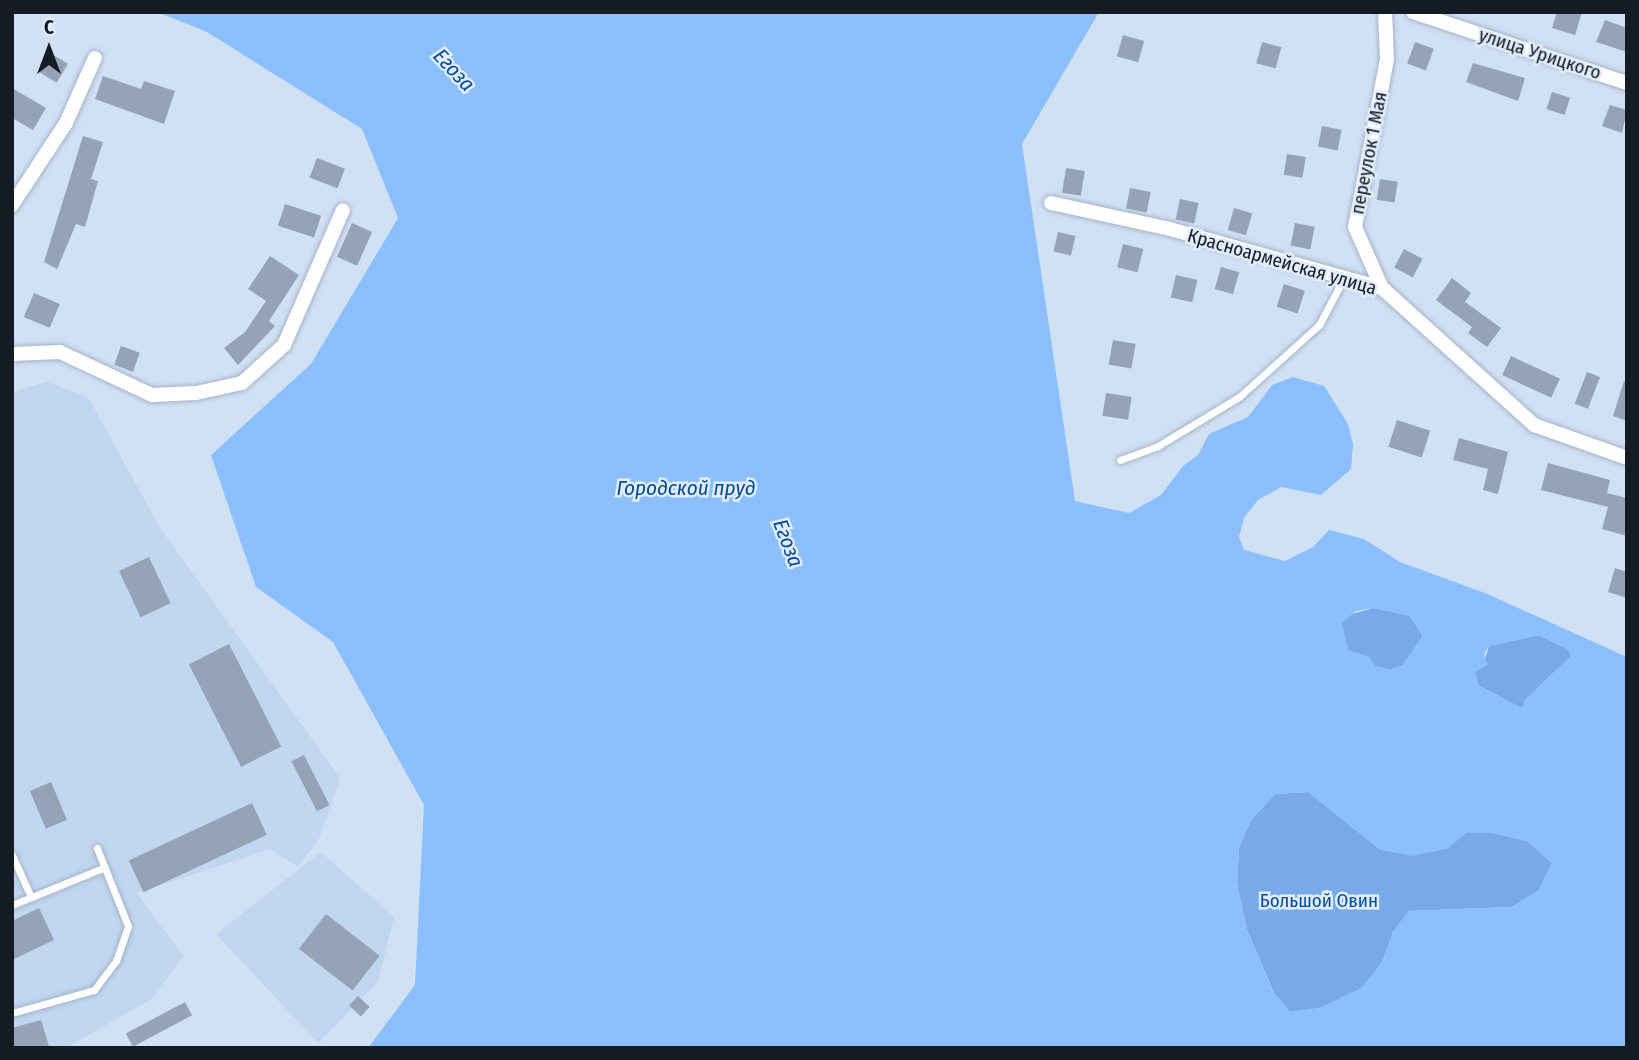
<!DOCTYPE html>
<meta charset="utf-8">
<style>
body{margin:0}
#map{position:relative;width:1639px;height:1060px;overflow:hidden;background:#d1e1f4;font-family:"Fira Sans Condensed",sans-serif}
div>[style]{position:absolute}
.built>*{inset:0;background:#c1d6f0}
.forest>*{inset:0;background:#78aae9}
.water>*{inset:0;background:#8bbffe}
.building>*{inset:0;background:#94a3b6;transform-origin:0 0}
.roads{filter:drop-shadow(0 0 2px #a5b4c7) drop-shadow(0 0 2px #a5b4c7)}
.lane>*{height:7px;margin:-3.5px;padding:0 3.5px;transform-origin:3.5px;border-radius:3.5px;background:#fff}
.street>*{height:14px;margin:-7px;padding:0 7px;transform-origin:7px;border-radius:7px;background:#fff}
span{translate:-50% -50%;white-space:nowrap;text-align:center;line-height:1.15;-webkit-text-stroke:5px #e1edfe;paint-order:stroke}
.street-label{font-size:19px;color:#151b22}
.park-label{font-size:19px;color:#004e97}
.water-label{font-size:21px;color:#004c94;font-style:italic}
.frame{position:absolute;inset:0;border:14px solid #151b22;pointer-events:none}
.north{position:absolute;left:14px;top:14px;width:70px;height:70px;-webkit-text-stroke:5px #e1edfe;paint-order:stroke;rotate:0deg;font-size:19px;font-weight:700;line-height:28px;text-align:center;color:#151b22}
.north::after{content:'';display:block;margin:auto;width:24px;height:32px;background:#151b22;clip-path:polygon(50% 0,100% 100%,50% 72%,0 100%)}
</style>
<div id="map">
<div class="built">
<div style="clip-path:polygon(47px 382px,88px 397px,160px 528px,340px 778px,319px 839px,298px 867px,270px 849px,137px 893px,183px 956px,153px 998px,66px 1048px,12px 1048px,12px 392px)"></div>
<div style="clip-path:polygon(321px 852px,394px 917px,378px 982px,318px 1043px,216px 934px)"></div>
</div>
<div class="forest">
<div style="clip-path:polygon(1373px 608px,1410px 616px,1423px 636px,1403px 665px,1391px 670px,1375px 666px,1368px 657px,1348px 650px,1341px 623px,1346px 616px)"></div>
<div style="clip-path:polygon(1538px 635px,1568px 649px,1571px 656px,1525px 700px,1523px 709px,1478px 685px,1475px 672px,1483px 666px,1489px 646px)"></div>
<div style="clip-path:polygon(1308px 792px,1381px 850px,1446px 849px,1466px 833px,1493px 833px,1527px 841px,1552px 863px,1539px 890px,1512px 907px,1409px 911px,1393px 932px,1382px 962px,1362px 988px,1320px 1008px,1290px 1012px,1274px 993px,1247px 930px,1237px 884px,1239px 847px,1251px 820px,1275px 794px)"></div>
</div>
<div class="water">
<div style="clip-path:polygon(evenodd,157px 12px,1099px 12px,1022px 144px,1075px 501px,1129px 513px,1161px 495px,1183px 466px,1198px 455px,1209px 434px,1248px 417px,1272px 385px,1293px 377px,1324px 386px,1348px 424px,1353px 444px,1351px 469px,1321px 495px,1281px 487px,1258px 500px,1244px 518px,1239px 537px,1244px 550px,1285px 561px,1313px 547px,1329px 530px,1364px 539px,1400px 562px,1485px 593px,1627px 657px,1627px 1048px,368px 1048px,415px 985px,424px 805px,333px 642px,256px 587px,211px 455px,311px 364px,398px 218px,362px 129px,207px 32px,157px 12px,1373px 608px,1410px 616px,1423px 635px,1403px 665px,1391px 670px,1375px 666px,1368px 657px,1348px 650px,1342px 623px,1356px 611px,1373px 608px,157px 12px,1538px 635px,1567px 649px,1571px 656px,1525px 700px,1523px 709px,1478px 685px,1475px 672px,1488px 665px,1484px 654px,1489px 646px,1538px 635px,157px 12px,1308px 792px,1381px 850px,1412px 856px,1446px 849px,1466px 833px,1493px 833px,1527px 841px,1552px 863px,1539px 890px,1512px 907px,1409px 911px,1393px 932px,1382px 962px,1362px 988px,1320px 1008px,1290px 1012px,1273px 992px,1247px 930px,1237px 884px,1239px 847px,1251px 820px,1275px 794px,1308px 792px)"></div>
</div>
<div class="building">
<div style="clip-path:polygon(1557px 12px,1582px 12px,1575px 35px,1552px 28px)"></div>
<div style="clip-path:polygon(1605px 20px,1627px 28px,1627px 52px,1596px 42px)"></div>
<div style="left:1123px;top:35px;width:22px;height:22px;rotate:16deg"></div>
<div style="left:1262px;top:42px;width:20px;height:22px;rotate:15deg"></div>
<div style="left:1415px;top:42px;width:20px;height:23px;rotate:20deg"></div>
<div style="left:50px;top:53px;width:21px;height:22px;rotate:31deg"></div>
<div style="clip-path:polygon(1473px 63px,1525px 78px,1518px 101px,1466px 82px)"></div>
<div style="clip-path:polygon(103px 76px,141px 89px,144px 81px,175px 91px,164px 124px,95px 99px)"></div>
<div style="clip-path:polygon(12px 88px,46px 108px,33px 130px,12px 118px)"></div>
<div style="left:1552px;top:92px;width:19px;height:18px;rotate:18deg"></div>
<div style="clip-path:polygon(1610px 105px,1627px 110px,1622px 133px,1602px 126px)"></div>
<div style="left:1322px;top:126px;width:20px;height:21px;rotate:11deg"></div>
<div style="clip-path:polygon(83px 136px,103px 142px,91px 179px,98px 181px,85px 227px,76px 224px,57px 269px,44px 262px)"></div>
<div style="left:1287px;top:154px;width:19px;height:21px;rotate:9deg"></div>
<div style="left:317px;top:158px;width:30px;height:21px;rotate:21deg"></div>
<div style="left:1066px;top:168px;width:19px;height:25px;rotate:9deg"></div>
<div style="left:1380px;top:179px;width:18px;height:21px;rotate:9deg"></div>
<div style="left:1130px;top:188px;width:21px;height:21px;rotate:11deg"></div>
<div style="left:1180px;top:199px;width:19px;height:21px;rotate:12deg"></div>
<div style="left:285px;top:204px;width:38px;height:23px;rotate:18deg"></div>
<div style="left:1234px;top:208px;width:19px;height:23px;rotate:16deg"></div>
<div style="left:352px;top:223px;width:22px;height:37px;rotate:24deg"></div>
<div style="left:1295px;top:223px;width:20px;height:23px;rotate:11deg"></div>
<div style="left:1058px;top:232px;width:18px;height:20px;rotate:13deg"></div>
<div style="left:1123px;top:244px;width:21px;height:24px;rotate:14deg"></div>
<div style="left:1404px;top:249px;width:21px;height:21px;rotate:28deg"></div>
<div style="clip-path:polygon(270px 256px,299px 275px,269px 321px,275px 326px,238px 365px,224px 348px,245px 332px,266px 301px,248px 289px)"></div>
<div style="left:1221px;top:267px;width:19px;height:23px;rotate:16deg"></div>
<div style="left:1176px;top:275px;width:22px;height:23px;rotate:13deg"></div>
<div style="clip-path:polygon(1452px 278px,1471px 293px,1465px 302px,1501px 328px,1487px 347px,1468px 333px,1472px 327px,1436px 300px)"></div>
<div style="left:1284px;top:284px;width:22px;height:24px;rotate:18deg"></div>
<div style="left:34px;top:293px;width:28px;height:26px;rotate:23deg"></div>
<div style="left:1113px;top:340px;width:23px;height:25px;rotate:10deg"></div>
<div style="left:121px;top:346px;width:20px;height:20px;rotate:20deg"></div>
<div style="left:1511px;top:356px;width:54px;height:21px;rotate:25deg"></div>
<div style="left:1587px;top:372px;width:14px;height:34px;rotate:21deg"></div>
<div style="clip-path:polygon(1624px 381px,1627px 382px,1627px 421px,1613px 416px)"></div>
<div style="left:1106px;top:393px;width:26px;height:23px;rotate:9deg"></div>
<div style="left:1397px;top:420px;width:35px;height:28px;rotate:18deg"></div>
<div style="clip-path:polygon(1459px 438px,1508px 452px,1498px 494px,1483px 490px,1488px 469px,1453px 460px)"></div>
<div style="clip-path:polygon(1548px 463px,1610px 480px,1607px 493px,1627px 498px,1627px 536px,1602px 529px,1608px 507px,1541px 490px)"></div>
<div style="left:149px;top:557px;width:51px;height:33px;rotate:65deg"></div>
<div style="clip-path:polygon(1615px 568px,1627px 572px,1627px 598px,1608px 592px)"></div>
<div style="left:229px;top:644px;width:115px;height:45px;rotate:63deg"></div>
<div style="left:304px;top:755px;width:56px;height:14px;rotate:63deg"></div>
<div style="left:51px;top:782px;width:41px;height:23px;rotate:67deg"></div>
<div style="left:252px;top:803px;width:35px;height:136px;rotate:65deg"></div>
<div style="clip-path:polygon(39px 908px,54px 940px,12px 960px,12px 921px)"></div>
<div style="left:326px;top:914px;width:68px;height:44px;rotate:38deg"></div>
<div style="left:358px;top:996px;width:16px;height:13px;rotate:43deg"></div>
<div style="left:185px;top:1002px;width:15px;height:67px;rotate:62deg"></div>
<div style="clip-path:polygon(41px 1020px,49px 1046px,12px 1048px,12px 1028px)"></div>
</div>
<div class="roads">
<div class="lane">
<div style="left:1120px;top:460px;width:40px;rotate:-20.2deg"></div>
<div style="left:1158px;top:446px;width:95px;rotate:-31.2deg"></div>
<div style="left:1239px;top:397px;width:108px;rotate:-42deg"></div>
<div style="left:1319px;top:325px;width:53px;rotate:-62deg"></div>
<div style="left:12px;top:855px;width:46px;rotate:65.7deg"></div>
<div style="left:12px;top:905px;width:100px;rotate:-22.2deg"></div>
<div style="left:12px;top:1013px;width:85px;rotate:-15.7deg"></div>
<div style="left:94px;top:990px;width:36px;rotate:-53deg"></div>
<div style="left:116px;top:961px;width:37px;rotate:-71deg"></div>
<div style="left:128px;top:926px;width:84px;rotate:-111.7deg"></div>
</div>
<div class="street">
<div style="left:1413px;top:12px;width:225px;rotate:18.4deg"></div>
<div style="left:1051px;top:203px;width:122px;rotate:12.3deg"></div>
<div style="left:1170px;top:229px;width:220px;rotate:15.6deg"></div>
<div style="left:1382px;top:288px;width:205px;rotate:42deg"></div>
<div style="left:1534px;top:425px;width:99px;rotate:19.5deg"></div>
<div style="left:12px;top:205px;width:98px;rotate:-56.6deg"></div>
<div style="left:66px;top:123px;width:71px;rotate:-66deg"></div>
<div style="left:1382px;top:288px;width:67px;rotate:-113.9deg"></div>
<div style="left:1355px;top:227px;width:171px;rotate:-79.2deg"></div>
<div style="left:1387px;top:59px;width:47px;rotate:-92.4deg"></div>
<div style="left:12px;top:354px;width:48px;rotate:-2.4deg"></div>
<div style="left:60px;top:352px;width:102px;rotate:25.1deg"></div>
<div style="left:152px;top:395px;width:44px;rotate:-2.6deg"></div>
<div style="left:196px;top:393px;width:47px;rotate:-12.3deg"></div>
<div style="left:242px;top:383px;width:57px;rotate:-42.1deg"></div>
<div style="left:284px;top:345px;width:147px;rotate:-66.4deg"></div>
</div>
</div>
<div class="street-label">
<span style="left:1540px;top:54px;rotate:18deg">улица Урицкого</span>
<span style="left:1369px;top:153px;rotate:-79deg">переулок 1 Мая</span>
<span style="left:1282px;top:262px;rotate:16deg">Красноармейская улица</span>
</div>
<div class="park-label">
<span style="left:1319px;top:901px">Большой Овин</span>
</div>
<div class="water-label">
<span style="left:454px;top:70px;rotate:47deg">Егоза</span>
<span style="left:686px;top:488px">Городской пруд</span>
<span style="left:788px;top:543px;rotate:69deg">Егоза</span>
</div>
<div class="frame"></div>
<div class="north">С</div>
</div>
